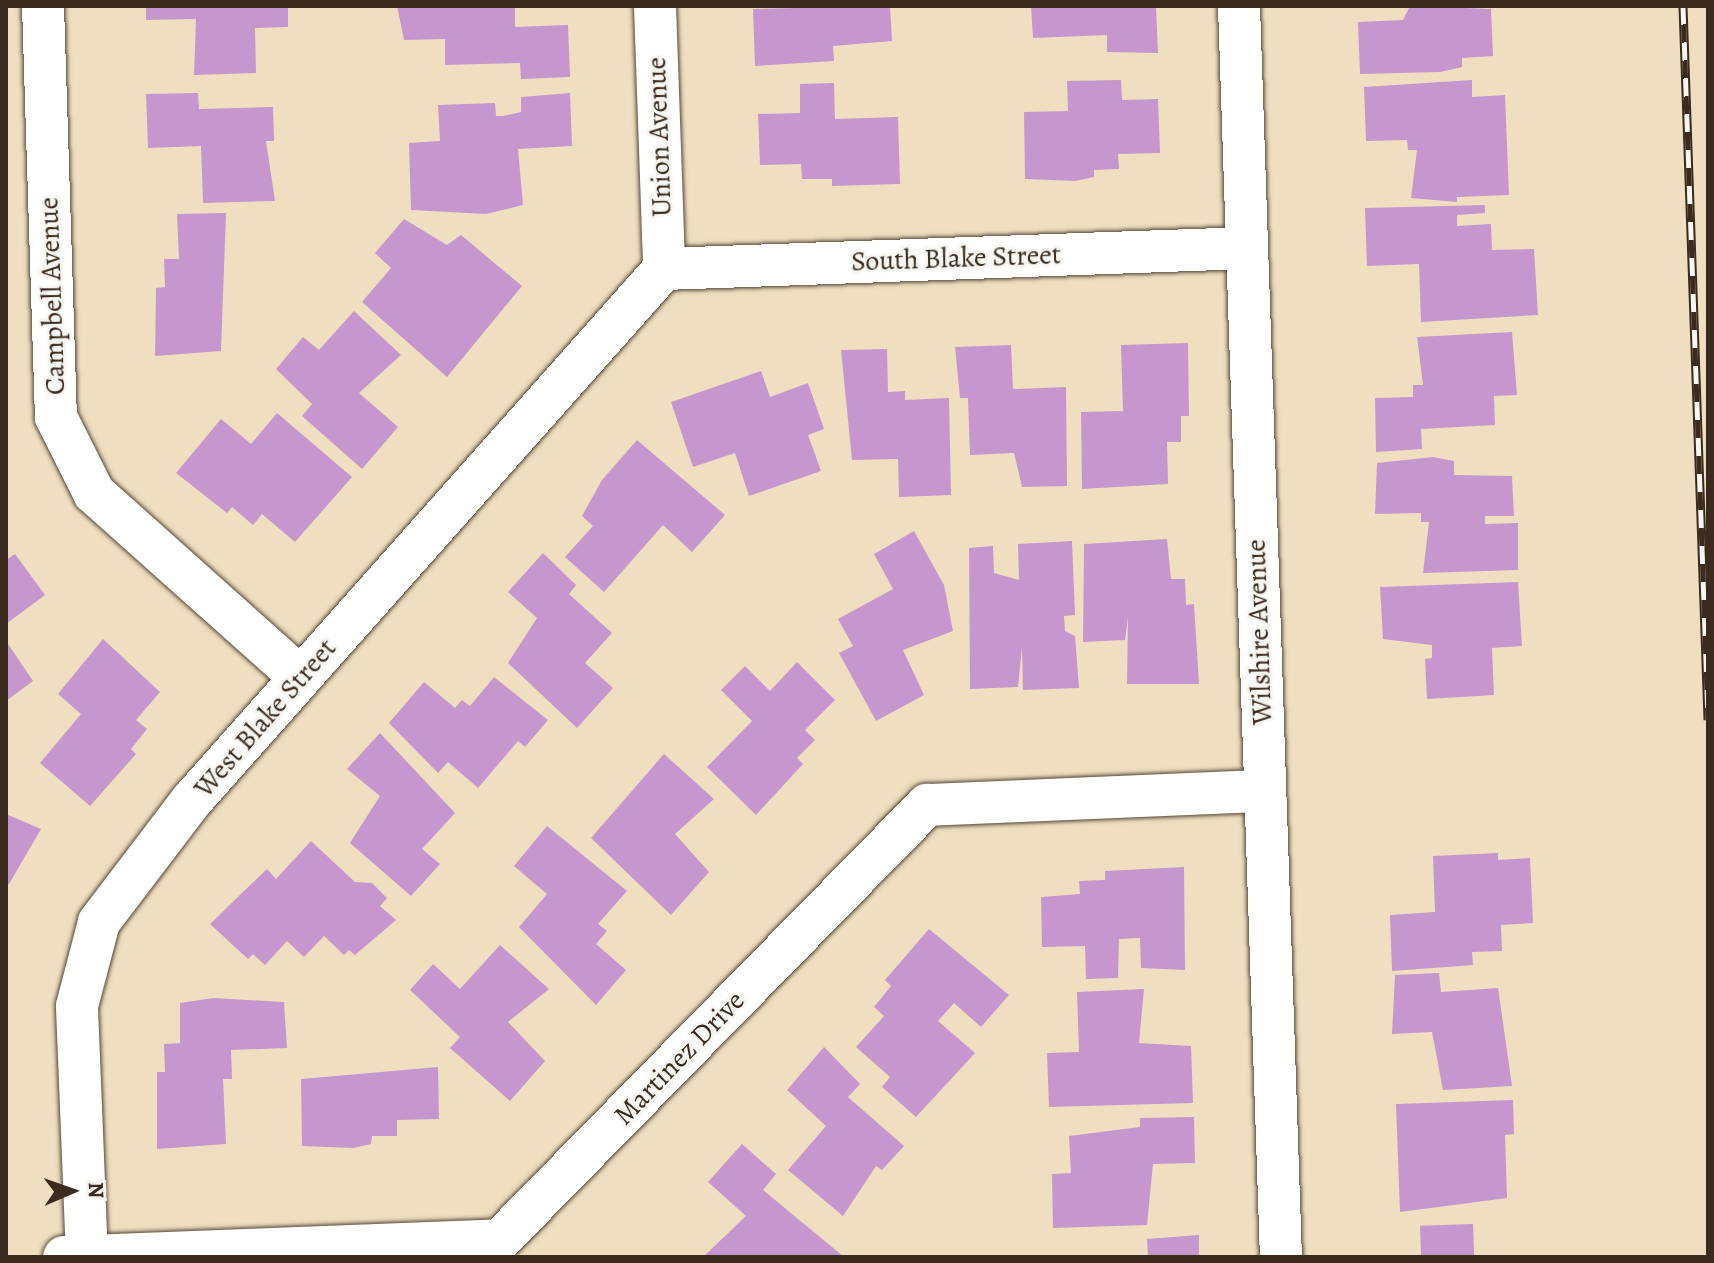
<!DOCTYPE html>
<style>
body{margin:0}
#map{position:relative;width:1714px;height:1263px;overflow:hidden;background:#efdfc0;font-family:Alegreya,serif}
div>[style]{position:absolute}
.building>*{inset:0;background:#c597ce;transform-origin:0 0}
.roads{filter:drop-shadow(0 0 2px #564536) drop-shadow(0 0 2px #564536)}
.minor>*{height:42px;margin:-21px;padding:0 21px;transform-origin:21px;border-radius:21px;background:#fff}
.rail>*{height:9px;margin-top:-4.5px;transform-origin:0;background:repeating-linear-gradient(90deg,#f6f6f2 0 18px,#3b2a1e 0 36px);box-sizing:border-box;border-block:2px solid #3b2a1e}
span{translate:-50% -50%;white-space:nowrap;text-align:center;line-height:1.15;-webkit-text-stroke:6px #f6f6f2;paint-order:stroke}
.street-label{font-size:28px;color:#3b2a1e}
.frame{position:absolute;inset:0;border:8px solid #3b2a1e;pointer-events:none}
.north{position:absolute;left:32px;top:1151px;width:80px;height:80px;-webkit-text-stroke:6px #f6f6f2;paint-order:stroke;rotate:88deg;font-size:22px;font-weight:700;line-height:32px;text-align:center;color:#3b2a1e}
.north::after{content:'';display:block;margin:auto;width:28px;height:36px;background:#3b2a1e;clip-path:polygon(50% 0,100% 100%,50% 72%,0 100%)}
</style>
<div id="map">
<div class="building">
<div style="clip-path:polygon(146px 6px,288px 6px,288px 27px,255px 28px,256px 73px,194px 75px,196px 19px,146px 20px)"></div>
<div style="clip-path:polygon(397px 6px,515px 6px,515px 27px,568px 25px,570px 77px,521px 79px,520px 63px,445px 65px,445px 39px,404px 40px)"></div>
<div style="clip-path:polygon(890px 6px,892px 41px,833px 46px,834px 61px,755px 66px,753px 9px)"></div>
<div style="clip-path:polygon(1031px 6px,1156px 6px,1158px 53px,1107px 52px,1107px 35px,1033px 38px)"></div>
<div style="clip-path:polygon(1410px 6px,1491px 9px,1493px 56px,1462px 58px,1462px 67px,1440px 72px,1360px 74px,1358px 22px,1403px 20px)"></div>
<div style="clip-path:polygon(1121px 80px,1122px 100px,1158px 99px,1160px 153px,1118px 154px,1119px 169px,1094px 170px,1094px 177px,1075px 181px,1025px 179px,1024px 112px,1068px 111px,1067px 81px)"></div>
<div style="clip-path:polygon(1472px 80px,1472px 97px,1505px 95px,1509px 195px,1457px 197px,1457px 202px,1411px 198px,1417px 150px,1408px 150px,1407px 140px,1366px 141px,1364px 87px)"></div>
<div style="clip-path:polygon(834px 83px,835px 119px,898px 117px,900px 184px,832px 186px,832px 179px,802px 179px,801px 164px,760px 165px,758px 114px,800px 113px,800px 84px)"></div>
<div style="clip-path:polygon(198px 93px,199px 109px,273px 107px,274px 141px,266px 141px,275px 201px,203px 203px,201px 146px,148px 148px,146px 94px)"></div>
<div style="clip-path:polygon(570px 93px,572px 146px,518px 149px,523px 205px,486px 214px,411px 210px,409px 143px,440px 141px,438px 105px,495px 103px,496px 116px,503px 116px,521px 112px,521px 97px)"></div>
<div style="clip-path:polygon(1485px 205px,1485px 213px,1457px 215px,1457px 226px,1491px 224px,1492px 250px,1534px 249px,1538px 315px,1421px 322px,1419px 264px,1367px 266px,1365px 208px)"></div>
<div style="clip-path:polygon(226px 213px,221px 351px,155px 356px,156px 288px,165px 287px,164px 259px,179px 259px,177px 214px)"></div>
<div style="clip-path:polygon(404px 219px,447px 245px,461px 235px,522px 286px,447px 377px,362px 302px,391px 268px,375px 253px)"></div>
<div style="clip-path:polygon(354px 311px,401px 355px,359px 393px,398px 427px,362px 469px,302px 416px,312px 404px,276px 369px,303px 337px,319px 350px)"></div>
<div style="clip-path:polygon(1512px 332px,1517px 395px,1494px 396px,1495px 425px,1421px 429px,1422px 449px,1376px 452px,1375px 398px,1413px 397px,1413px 385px,1423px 385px,1417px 337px)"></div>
<div style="clip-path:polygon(1188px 343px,1189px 416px,1181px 416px,1181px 442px,1167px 442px,1168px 484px,1082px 489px,1081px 412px,1123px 411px,1121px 345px)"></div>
<div style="clip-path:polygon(1011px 345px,1013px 389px,1066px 387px,1067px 486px,1022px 487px,1014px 453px,970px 455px,968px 398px,960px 398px,955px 347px)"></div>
<div style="clip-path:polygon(887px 349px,888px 392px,905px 391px,905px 400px,949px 398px,951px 495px,899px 497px,898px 459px,852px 460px,841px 350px)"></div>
<div style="clip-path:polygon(761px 371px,770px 397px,808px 383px,824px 429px,808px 435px,821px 471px,749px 496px,735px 453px,693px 467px,671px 402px)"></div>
<div style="clip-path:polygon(277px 413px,352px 477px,295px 542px,262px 514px,253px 525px,232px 507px,227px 513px,176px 473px,221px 419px,251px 444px)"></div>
<div style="clip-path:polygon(637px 440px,725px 515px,692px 552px,663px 525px,604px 592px,565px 557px,593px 526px,582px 516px,602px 480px)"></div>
<div style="clip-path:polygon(1433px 457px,1454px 461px,1454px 475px,1512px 476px,1514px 516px,1485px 516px,1485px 524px,1518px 523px,1518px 570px,1423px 573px,1429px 522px,1421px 522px,1421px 513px,1375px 514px,1377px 463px)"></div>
<div style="clip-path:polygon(914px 531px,944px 585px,953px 631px,903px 650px,924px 695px,876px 721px,839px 653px,853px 646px,838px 619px,893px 589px,874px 554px)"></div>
<div style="clip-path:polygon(1167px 539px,1171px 579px,1185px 579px,1186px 605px,1194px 604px,1199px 684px,1127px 684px,1128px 617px,1125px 640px,1083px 642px,1084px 544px)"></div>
<div style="clip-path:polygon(1072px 541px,1075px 615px,1064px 616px,1065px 631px,1075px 636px,1079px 688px,1023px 690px,1022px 647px,1018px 687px,970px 689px,969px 548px,993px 546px,994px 573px,1019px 580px,1018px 544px)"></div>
<div style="clip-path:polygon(543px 553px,576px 585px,569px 594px,612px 633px,585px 663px,613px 688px,577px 728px,508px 663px,537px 618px,508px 592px)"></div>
<div style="clip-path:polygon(15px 554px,45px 595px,6px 624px,6px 560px)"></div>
<div style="clip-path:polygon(1518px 582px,1522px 646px,1492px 648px,1494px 695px,1427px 699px,1425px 659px,1432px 658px,1432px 645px,1383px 639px,1380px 587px)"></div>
<div style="clip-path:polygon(103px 639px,160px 692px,136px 720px,147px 729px,131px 749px,136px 754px,90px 806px,40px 763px,81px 714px,58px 694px)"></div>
<div style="clip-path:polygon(6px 641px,33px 681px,6px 701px)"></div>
<div style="clip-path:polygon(797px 662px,835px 700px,805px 730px,815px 740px,797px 758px,803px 764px,756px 815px,707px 767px,752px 721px,721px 690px,745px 666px,770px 691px)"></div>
<div style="clip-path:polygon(494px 677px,548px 720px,525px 747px,518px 741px,478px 788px,448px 762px,438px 773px,389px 723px,424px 682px,455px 708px,462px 700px,470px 706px)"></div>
<div style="clip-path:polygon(380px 733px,455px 813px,422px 849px,440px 864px,411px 896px,350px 843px,380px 796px,347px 769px)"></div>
<div style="clip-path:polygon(664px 754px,714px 799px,675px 834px,709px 872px,671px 915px,591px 838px)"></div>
<div style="clip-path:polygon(6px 814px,41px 829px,9px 884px,6px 883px)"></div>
<div style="clip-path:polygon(547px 826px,627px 891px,598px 924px,607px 931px,596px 944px,626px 970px,596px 1005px,519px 927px,547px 894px,514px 866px)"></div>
<div style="clip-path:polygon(311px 841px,355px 882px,372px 883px,387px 898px,380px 906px,396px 920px,355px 955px,349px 950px,344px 955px,324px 936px,304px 957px,287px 941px,265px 965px,253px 954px,248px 959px,210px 924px,267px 869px,276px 879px)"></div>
<div style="clip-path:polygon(1498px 853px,1498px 860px,1530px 858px,1533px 923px,1501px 925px,1502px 951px,1472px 952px,1473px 965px,1392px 971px,1390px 915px,1435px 912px,1433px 856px)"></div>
<div style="clip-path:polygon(1184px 867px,1185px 970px,1141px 968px,1140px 938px,1119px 939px,1118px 978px,1086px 979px,1085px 946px,1042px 947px,1041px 897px,1080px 894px,1079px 881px,1105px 880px,1105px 871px)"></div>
<div style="clip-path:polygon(929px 929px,1009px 995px,981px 1027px,954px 1003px,938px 1021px,975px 1053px,916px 1117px,882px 1087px,890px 1077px,856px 1047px,884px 1016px,874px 1007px,891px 986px,885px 980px)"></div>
<div style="clip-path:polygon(500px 945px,549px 989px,508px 1022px,545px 1061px,510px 1101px,450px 1048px,460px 1037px,410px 990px,433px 964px,460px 989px)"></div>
<div style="clip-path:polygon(1439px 973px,1441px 992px,1498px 988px,1512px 1086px,1443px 1090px,1432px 1032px,1392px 1034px,1395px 975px)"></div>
<div style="clip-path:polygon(1144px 989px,1139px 1043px,1191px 1046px,1193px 1103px,1049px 1107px,1047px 1053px,1079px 1052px,1077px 992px)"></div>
<div style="clip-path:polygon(214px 998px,284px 1002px,287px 1048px,231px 1050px,232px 1079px,223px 1079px,226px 1144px,157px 1149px,157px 1072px,165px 1072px,164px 1044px,180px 1043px,180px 1003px)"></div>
<div style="clip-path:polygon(824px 1047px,860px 1084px,848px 1097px,904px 1146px,882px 1170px,876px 1166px,843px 1216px,788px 1170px,826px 1126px,787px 1090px)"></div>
<div style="clip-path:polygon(438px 1067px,439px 1119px,397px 1120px,397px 1136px,372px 1136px,371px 1144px,353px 1148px,302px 1146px,301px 1079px)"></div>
<div style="clip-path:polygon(1513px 1100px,1514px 1134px,1505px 1135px,1507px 1198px,1400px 1212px,1396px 1104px)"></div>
<div style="clip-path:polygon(1194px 1117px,1195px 1163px,1153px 1164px,1147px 1225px,1053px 1228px,1052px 1174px,1071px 1173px,1069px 1136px,1140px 1127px,1140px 1118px)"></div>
<div style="clip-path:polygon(742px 1144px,776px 1174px,763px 1190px,844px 1257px,703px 1257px,746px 1216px,708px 1182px)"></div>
<div style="left:1473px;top:1224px;width:33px;height:53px;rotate:88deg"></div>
<div style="clip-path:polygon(1199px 1235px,1199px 1257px,1148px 1257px,1147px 1239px)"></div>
</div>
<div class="roads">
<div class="minor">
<div style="left:43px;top:6px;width:411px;rotate:88.2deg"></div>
<div style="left:56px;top:417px;width:85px;rotate:63.4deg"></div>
<div style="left:94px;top:493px;width:276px;rotate:41.8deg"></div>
<div style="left:655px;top:6px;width:263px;rotate:88deg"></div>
<div style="left:1239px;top:6px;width:1252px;rotate:88.08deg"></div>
<div style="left:664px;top:269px;width:583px;rotate:-2.06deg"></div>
<div style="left:64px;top:1257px;width:436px;rotate:-2.2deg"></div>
<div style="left:500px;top:1240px;width:610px;rotate:-45.53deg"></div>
<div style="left:927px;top:805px;width:336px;rotate:-2.4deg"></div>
<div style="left:87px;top:1257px;width:251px;rotate:-92.3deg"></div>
<div style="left:77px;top:1006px;width:87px;rotate:-75.3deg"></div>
<div style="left:99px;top:922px;width:153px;rotate:-52.7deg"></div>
<div style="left:192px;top:800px;width:710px;rotate:-48.37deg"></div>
</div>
</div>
<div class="rail">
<div style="left:1683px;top:6px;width:714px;rotate:87.99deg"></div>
</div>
<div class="street-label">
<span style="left:659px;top:137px;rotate:-92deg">Union Avenue</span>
<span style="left:956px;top:258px;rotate:-2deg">South Blake Street</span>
<span style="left:52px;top:296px;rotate:-92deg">Campbell Avenue</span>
<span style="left:1259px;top:632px;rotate:-92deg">Wilshire Avenue</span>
<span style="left:265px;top:718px;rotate:-49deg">West Blake Street</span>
<span style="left:679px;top:1058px;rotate:-46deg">Martinez Drive</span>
</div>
<div class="frame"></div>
<div class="north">N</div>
</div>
